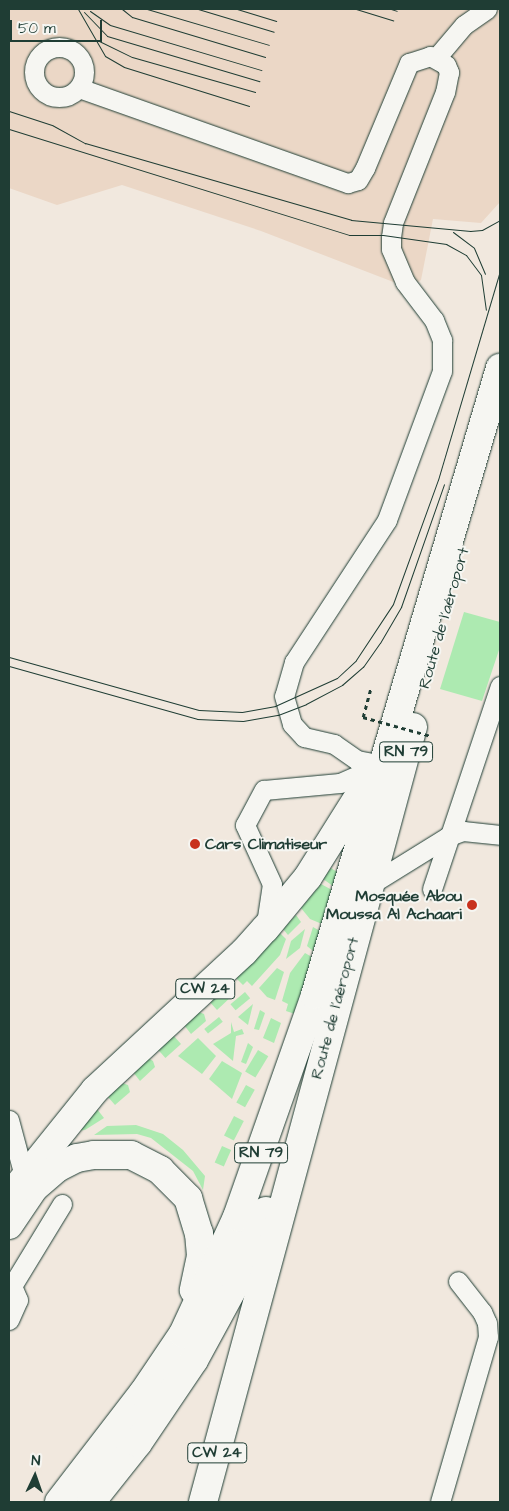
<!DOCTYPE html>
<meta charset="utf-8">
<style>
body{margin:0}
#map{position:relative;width:509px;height:1511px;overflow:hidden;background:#f1e8de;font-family:"Architects Daughter",sans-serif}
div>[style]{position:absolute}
.built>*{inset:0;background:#ebd7c6}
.green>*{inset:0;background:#adeab1;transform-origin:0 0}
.path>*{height:2.5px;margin-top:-1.25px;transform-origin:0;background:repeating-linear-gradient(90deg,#1f3d34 0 4px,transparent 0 8px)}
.roads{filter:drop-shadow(0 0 1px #1f3d34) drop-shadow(0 0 1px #1f3d34)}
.minor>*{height:19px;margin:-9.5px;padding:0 9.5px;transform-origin:9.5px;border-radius:9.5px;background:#f6f6f2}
.minor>.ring{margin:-9.5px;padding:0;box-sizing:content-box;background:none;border:19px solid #f6f6f2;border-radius:50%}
.highway>*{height:28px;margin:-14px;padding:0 14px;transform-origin:14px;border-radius:14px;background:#f6f6f2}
.tram>*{height:1px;margin:-0.5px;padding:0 0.5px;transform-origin:0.5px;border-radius:0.5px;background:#1f3d34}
.path-bridge>*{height:2.5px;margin-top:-1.25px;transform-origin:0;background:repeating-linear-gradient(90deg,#1f3d34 0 4px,transparent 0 8px)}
.dots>*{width:14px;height:14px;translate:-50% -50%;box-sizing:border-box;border:2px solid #f6f6f2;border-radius:50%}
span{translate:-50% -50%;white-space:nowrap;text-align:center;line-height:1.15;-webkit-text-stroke:4px #f6f6f2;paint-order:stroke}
.shield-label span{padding:1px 4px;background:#f6f6f2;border:1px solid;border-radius:4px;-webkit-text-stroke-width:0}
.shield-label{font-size:15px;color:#1f3d34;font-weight:700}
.street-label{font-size:16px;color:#1f3d34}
.poi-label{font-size:16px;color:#1f3d34;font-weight:700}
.left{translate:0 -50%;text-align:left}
.right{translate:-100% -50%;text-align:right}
.frame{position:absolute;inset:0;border:10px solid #1f3d34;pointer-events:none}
.north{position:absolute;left:10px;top:1451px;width:50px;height:50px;-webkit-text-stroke:4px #f6f6f2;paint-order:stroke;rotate:3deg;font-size:14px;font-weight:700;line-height:20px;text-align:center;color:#1f3d34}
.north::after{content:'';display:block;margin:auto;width:18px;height:22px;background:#1f3d34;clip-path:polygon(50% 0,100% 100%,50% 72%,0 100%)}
.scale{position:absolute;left:10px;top:20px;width:92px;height:22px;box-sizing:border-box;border:2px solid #1f3d34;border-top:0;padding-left:6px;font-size:15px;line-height:18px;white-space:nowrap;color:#1f3d34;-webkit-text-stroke:4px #f6f6f2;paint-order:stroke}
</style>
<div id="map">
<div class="built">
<div style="clip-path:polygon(9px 9px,500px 9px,500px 202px,481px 223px,433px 219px,421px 280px,401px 295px,396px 283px,261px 231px,122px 185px,57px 205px,9px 188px)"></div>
</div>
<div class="green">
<div style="clip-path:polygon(464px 612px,500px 622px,500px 647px,482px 701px,440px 689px)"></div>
<div style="clip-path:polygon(331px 868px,337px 872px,333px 886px,323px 879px)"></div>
<div style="clip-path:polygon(321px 884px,332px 890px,322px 924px,310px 919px,301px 908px)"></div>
<div style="clip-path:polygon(296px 915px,301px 922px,288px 935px,283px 929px)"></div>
<div style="clip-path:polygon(313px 927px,320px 931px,313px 951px,307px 946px)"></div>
<div style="clip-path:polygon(305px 929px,300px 948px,286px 959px,291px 941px)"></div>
<div style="clip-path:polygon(280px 933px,286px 939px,280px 955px,252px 986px,247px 981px,243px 985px,236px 978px)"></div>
<div style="clip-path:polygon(305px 953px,312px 957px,295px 1014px,286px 1011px,288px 1004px,282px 1001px,290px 973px)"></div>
<div style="clip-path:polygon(277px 968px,284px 972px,275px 1000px,267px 997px,259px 988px)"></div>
<div style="clip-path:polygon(224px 987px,229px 989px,232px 996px,217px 1010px,209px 1001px)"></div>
<div style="left:245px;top:992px;width:8px;height:19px;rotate:50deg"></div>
<div style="clip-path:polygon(253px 1004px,248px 1025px,238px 1017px)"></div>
<div style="clip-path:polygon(260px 1010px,265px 1013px,259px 1030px,254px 1029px)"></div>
<div style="clip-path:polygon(199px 1012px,204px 1014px,206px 1021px,191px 1034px,184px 1025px)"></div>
<div style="left:219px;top:1017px;width:6px;height:19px;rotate:51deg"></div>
<div style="clip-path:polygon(271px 1018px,281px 1023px,274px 1043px,263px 1038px)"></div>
<div style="clip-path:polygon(231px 1022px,234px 1032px,242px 1029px,244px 1034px,236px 1036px,233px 1061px,213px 1044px,231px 1033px)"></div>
<div style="left:173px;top:1035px;width:12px;height:21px;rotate:48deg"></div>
<div style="clip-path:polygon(198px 1038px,216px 1056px,202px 1074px,178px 1056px)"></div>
<div style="clip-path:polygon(248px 1043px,253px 1047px,246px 1064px,241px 1062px)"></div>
<div style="left:258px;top:1050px;width:12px;height:25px;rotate:31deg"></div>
<div style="clip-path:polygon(148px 1058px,153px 1061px,155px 1067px,140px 1081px,133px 1072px)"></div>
<div style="clip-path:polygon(222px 1061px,242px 1073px,232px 1099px,209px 1079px)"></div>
<div style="clip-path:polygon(122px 1083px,128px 1085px,130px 1092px,115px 1105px,108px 1097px)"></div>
<div style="left:246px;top:1085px;width:10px;height:20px;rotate:29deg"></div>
<div style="clip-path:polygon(97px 1109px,104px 1118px,85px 1130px,75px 1131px)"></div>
<div style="left:234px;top:1116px;width:11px;height:22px;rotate:27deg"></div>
<div style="clip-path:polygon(136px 1125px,163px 1134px,183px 1150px,205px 1176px,203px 1190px,193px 1171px,151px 1138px,137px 1134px,94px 1135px,107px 1126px)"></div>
<div style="left:222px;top:1146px;width:10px;height:18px;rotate:24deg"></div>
</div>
<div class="path">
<div style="left:363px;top:717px;width:31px;rotate:-75deg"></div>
</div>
<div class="roads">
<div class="minor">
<div class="ring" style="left:34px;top:47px;width:31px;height:31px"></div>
<div style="left:436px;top:58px;width:43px;rotate:-49.7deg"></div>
<div style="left:464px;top:25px;width:28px;rotate:-35deg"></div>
<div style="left:79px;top:88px;width:285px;rotate:19.5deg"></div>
<div style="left:348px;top:183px;width:10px;rotate:-17deg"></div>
<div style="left:358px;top:180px;width:14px;rotate:-60deg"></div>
<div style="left:365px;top:168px;width:114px;rotate:-67.3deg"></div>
<div style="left:409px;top:63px;width:22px;rotate:-18deg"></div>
<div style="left:430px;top:56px;width:18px;rotate:29deg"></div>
<div style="left:446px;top:65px;width:8px;rotate:67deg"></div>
<div style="left:449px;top:72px;width:20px;rotate:101deg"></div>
<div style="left:445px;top:92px;width:141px;rotate:111.7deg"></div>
<div style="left:393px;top:223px;width:14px;rotate:98deg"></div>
<div style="left:391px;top:237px;width:12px;rotate:90deg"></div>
<div style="left:391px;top:249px;width:36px;rotate:67deg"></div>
<div style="left:405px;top:282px;width:48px;rotate:52.7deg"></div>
<div style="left:434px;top:320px;width:22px;rotate:68deg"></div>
<div style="left:442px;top:340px;width:31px;rotate:90deg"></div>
<div style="left:442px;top:371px;width:159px;rotate:110.3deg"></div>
<div style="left:387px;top:520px;width:170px;rotate:123.2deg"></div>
<div style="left:294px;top:662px;width:35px;rotate:106deg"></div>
<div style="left:284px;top:696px;width:29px;rotate:74deg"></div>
<div style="left:292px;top:724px;width:18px;rotate:47deg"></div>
<div style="left:304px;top:737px;width:31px;rotate:13deg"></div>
<div style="left:334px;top:744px;width:28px;rotate:35deg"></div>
<div style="left:357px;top:760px;width:25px;rotate:11deg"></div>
<div style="left:368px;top:886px;width:93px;rotate:-31.8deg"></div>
<div style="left:447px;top:837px;width:17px;rotate:-21deg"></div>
<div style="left:463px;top:831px;width:37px;rotate:6deg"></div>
<div style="left:432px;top:889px;width:214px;rotate:-71.5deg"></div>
<div style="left:266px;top:924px;width:40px;rotate:-81.5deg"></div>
<div style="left:272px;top:884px;width:65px;rotate:-114.6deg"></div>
<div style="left:245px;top:825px;width:40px;rotate:-62deg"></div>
<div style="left:264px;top:790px;width:76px;rotate:-5.3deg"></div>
<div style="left:340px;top:783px;width:43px;rotate:-23.6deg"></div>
<div style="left:9px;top:1120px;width:58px;rotate:75deg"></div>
<div style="left:24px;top:1176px;width:9px;rotate:49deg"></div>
<div style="left:9px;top:1320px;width:22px;rotate:-66deg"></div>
<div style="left:18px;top:1300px;width:15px;rotate:-113deg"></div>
<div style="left:12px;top:1286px;width:96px;rotate:-58.6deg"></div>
<div style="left:440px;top:1502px;width:172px;rotate:-73.8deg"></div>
<div style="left:488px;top:1337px;width:14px;rotate:-94deg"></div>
<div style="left:487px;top:1323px;width:12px;rotate:-114deg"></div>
<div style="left:482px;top:1312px;width:39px;rotate:-128deg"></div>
</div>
<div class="highway">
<div style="left:9px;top:1197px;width:137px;rotate:-51.2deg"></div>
<div style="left:95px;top:1090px;width:203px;rotate:-42.8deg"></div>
<div style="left:244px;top:952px;width:31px;rotate:-48deg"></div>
<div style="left:265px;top:929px;width:67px;rotate:-50.4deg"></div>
<div style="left:308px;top:877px;width:111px;rotate:-57.9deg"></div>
<div style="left:9px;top:1225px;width:45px;rotate:-56deg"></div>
<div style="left:34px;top:1188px;width:30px;rotate:-41deg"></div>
<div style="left:57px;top:1168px;width:22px;rotate:-27deg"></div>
<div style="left:77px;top:1158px;width:17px;rotate:-10deg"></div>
<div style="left:94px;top:1155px;width:37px"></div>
<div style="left:131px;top:1155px;width:33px;rotate:27deg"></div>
<div style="left:160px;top:1170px;width:40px;rotate:45deg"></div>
<div style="left:188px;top:1198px;width:37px;rotate:73deg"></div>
<div style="left:199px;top:1233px;width:23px;rotate:85deg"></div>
<div style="left:201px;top:1256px;width:35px;rotate:102deg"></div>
<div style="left:59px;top:1502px;width:138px;rotate:-52.4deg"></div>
<div style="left:143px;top:1393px;width:71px;rotate:-55.9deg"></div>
<div style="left:183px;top:1334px;width:129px;rotate:-65.2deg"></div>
<div style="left:237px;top:1217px;width:235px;rotate:-70.6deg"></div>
<div style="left:315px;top:995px;width:654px;rotate:-73.56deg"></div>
<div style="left:91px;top:1502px;width:75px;rotate:-51.5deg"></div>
<div style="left:138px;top:1443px;width:100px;rotate:-56deg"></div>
<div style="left:194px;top:1360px;width:88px;rotate:-61.4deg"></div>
<div style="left:236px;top:1283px;width:78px;rotate:-67.4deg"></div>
<div style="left:203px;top:1502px;width:803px;rotate:-74.84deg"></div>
</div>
</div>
<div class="tram">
<div style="left:78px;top:9px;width:54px;rotate:60.1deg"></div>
<div style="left:105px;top:56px;width:22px;rotate:30deg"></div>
<div style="left:124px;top:67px;width:131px;rotate:17.3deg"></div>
<div style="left:122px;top:9px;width:13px;rotate:39deg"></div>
<div style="left:132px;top:17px;width:139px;rotate:16.7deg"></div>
<div style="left:147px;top:9px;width:127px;rotate:16.4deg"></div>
<div style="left:198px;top:9px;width:79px;rotate:16.8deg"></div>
<div style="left:237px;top:9px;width:41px;rotate:17.1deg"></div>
<div style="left:356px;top:9px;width:39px;rotate:17deg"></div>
<div style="left:391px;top:9px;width:6px;rotate:18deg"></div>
<div style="left:90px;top:11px;width:24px;rotate:35deg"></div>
<div style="left:110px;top:25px;width:158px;rotate:16.6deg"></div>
<div style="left:84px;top:12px;width:33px;rotate:46deg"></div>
<div style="left:107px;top:36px;width:159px;rotate:16.5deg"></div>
<div style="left:97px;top:40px;width:39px;rotate:26deg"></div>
<div style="left:132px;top:57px;width:128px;rotate:15.9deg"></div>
<div style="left:9px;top:111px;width:45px;rotate:18deg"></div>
<div style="left:52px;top:125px;width:38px;rotate:29deg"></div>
<div style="left:85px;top:143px;width:277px;rotate:16.1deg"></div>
<div style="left:351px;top:220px;width:120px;rotate:5.3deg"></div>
<div style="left:470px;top:231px;width:12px;rotate:-5deg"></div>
<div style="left:482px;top:230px;width:21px;rotate:-29deg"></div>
<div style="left:9px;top:129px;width:356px;rotate:17.3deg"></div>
<div style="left:349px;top:235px;width:34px"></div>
<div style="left:383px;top:235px;width:64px;rotate:8.1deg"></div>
<div style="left:446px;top:244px;width:23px;rotate:29deg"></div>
<div style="left:466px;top:255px;width:25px;rotate:53deg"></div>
<div style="left:481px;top:275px;width:35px;rotate:82deg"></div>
<div style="left:453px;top:232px;width:26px;rotate:37deg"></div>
<div style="left:474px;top:248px;width:28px;rotate:67deg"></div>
<div style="left:9px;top:657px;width:197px;rotate:15.6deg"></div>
<div style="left:199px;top:710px;width:43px;rotate:2.7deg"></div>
<div style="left:242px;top:712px;width:34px;rotate:-10deg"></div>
<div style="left:275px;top:706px;width:68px;rotate:-24.3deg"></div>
<div style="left:337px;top:678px;width:26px;rotate:-43deg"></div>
<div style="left:356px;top:660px;width:67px;rotate:-56.5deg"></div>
<div style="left:393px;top:604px;width:132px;rotate:-70.1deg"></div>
<div style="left:438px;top:480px;width:218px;rotate:-73.5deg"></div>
<div style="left:9px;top:666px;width:195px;rotate:15.7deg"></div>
<div style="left:197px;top:719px;width:46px;rotate:2.5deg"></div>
<div style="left:243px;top:721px;width:36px;rotate:-10deg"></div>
<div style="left:278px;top:715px;width:30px;rotate:-21deg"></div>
<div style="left:306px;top:704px;width:41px;rotate:-27.8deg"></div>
<div style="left:342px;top:685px;width:28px;rotate:-41deg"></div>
<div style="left:363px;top:667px;width:29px;rotate:-55deg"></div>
<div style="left:380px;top:643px;width:42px;rotate:-59.7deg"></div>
<div style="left:401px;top:607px;width:130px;rotate:-70.7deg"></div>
</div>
<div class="path-bridge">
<div style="left:363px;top:717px;width:71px;rotate:15.6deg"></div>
</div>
<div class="dots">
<div style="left:195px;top:844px;background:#c8321e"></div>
<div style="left:472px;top:905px;background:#c8321e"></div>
</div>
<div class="shield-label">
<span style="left:406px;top:752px">RN 79</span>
<span style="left:205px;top:989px">CW 24</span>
<span style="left:261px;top:1153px">RN 79</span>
<span style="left:217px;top:1453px">CW 24</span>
</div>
<div class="street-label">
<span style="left:444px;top:618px;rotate:-74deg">Route de l'aéroport</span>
<span style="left:335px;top:1008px;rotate:-75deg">Route de l'aéroport</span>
</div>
<div class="poi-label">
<span class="left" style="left:205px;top:844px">Cars Climatiseur</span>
<span class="right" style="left:462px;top:905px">Mosquée Abou<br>Moussa Al Achaari</span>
</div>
<div class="frame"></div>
<div class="north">N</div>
<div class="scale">50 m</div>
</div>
